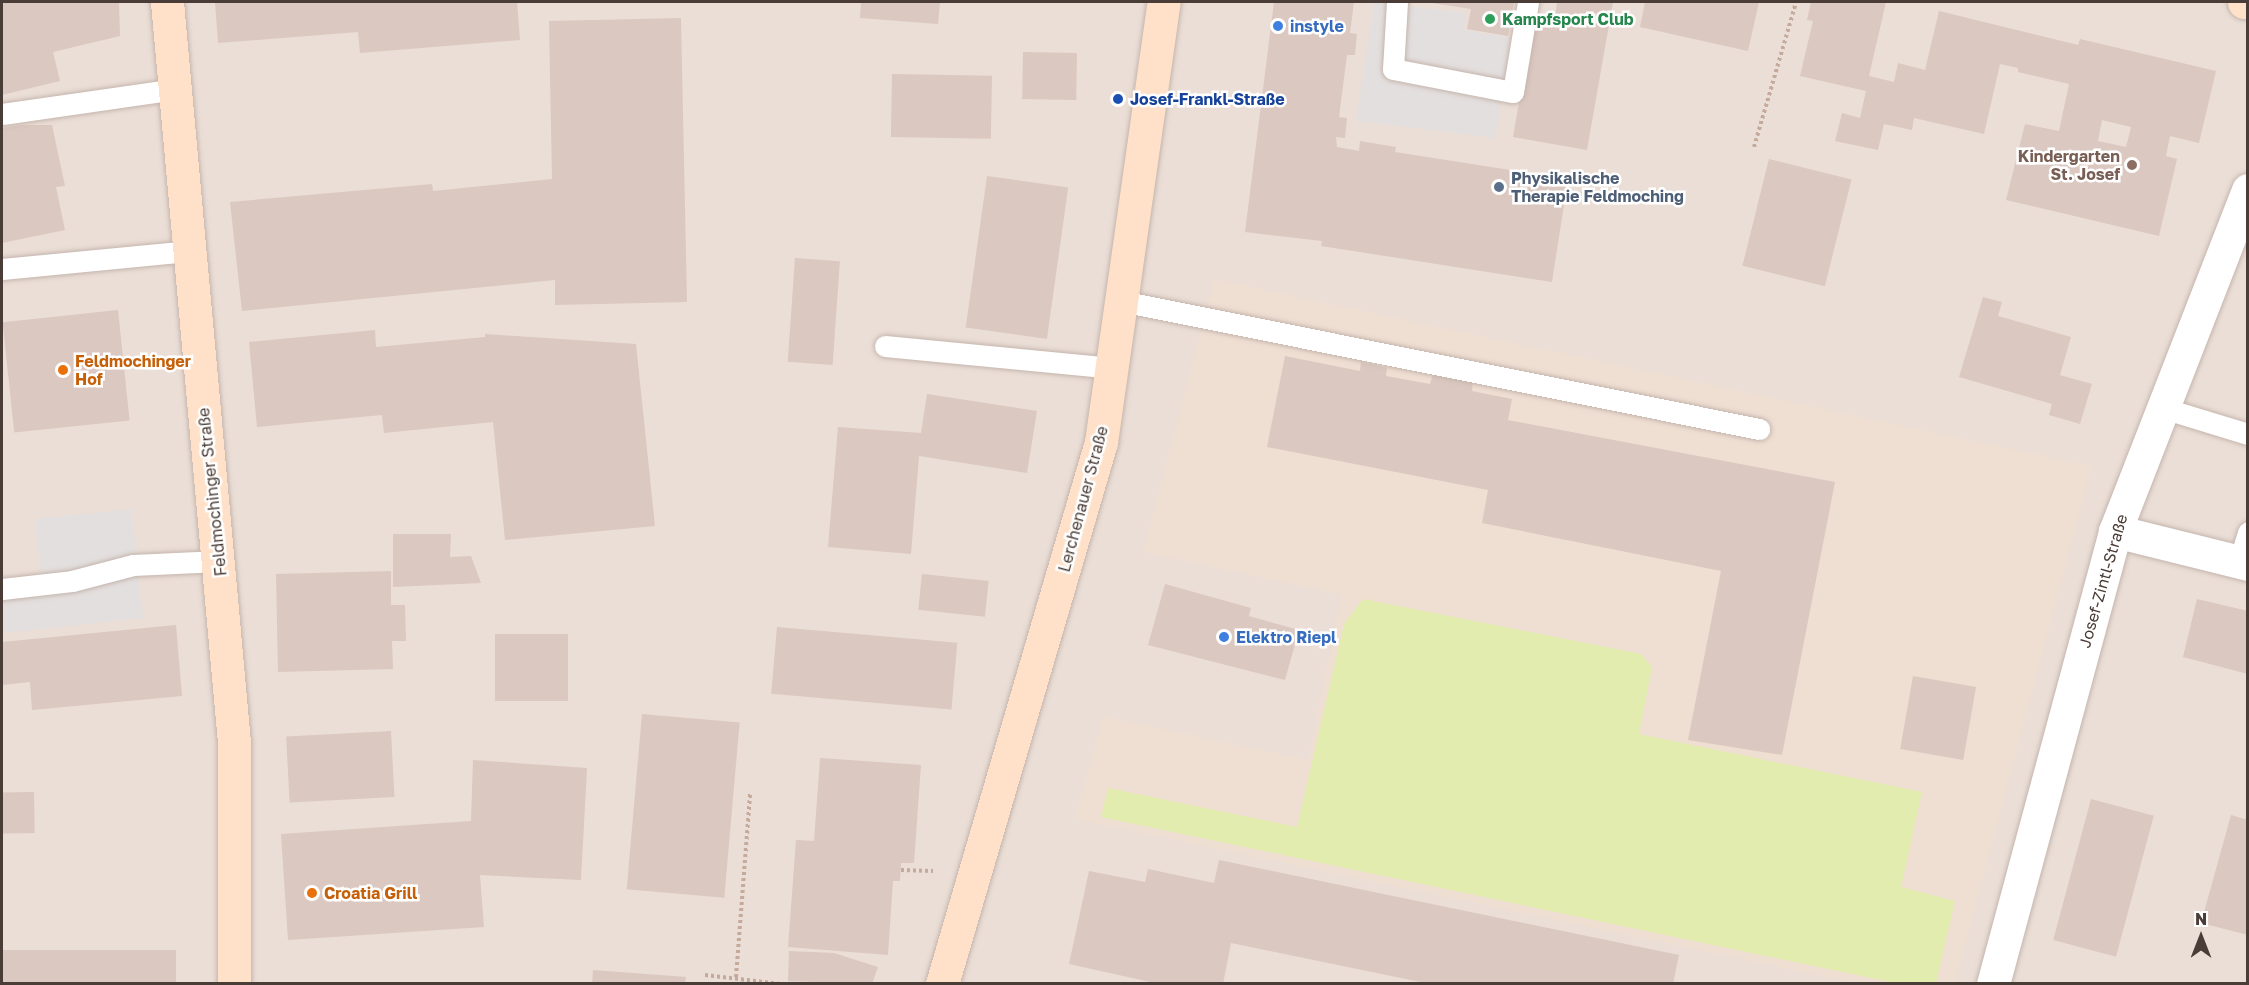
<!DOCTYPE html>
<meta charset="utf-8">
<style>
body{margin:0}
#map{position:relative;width:2249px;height:985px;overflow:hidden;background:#f5eee9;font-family:"Golos Text",sans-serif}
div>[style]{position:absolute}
.residential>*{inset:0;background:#eaded6;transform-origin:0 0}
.education>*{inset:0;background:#efded2}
.green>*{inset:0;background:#e3ecaf}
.parking>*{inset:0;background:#e3dfde}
.building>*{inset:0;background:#dbc8c0;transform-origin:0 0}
.path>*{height:4px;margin-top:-2px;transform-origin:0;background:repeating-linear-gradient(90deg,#c5a99a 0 3px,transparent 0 6px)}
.roads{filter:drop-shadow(0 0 2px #c5b5ad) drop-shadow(0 0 2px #c5b5ad)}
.lane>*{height:21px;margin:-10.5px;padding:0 10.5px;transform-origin:10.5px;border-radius:10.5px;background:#fff}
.street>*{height:33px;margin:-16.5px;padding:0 16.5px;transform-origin:16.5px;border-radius:16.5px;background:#fff}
.secondary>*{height:33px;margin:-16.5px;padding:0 16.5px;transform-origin:16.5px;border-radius:16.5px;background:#ffe1c9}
.dots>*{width:16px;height:16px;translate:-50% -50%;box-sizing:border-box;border:3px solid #fff;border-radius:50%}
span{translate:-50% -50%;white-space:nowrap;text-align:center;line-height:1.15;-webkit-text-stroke:5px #fff;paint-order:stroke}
.leisure-label{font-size:16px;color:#27864d;font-weight:700}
.left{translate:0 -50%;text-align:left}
.shop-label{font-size:16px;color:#366cbe;font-weight:700}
.transit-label{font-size:16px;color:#164399;font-weight:700}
.education-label{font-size:16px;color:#785e54;font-weight:700}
.right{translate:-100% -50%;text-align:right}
.service-label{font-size:16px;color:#4e5e75;font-weight:700}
.food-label{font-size:16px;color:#c56008;font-weight:700}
.street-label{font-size:16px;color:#4a3c36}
.frame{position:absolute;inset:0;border:3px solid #4a3c36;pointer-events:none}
.north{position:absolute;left:2171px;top:907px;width:60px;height:60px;-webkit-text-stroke:4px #fff;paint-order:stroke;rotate:0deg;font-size:16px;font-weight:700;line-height:24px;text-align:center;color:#4a3c36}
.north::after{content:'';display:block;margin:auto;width:21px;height:27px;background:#4a3c36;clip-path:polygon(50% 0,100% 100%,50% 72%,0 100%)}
</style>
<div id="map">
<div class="residential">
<div style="left:2px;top:2px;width:2245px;height:981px"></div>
</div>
<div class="education">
<div style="clip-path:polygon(1214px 279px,2092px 466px,1955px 983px,1854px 983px,1075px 819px,1103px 716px,1308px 760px,1341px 595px,1143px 552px)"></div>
</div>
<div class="green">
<div style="clip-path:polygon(1363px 599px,1641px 654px,1652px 667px,1639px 734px,1922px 792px,1901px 887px,1955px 901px,1936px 983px,1895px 983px,1101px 817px,1108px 788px,1297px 827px,1344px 624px)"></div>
</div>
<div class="parking">
<div style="clip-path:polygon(1374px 2px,1465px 13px,1464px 30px,1511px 38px,1495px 138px,1356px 121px)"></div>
<div style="clip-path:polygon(131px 509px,143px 618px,2px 633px,2px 579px,41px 574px,35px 519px)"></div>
</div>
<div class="building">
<div style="clip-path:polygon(2px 2px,119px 2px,120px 36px,53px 52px,60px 81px,2px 95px)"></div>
<div style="clip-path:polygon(215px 2px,517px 2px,520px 40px,360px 53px,358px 32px,218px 43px)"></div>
<div style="clip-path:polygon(861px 2px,940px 2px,938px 24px,860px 18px)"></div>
<div style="clip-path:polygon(1274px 2px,1354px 2px,1350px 33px,1357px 34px,1356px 44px,1355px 55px,1347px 55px,1339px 117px,1347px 118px,1345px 138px,1336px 137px,1337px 147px,1359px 151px,1360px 141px,1396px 147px,1395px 152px,1568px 179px,1552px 282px,1321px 246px,1322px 241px,1245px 232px)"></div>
<div style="clip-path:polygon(1514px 2px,1508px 36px,1467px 29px,1471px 9px,1432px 3px)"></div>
<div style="clip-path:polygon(1557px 2px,1613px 2px,1587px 150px,1513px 137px,1534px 15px,1555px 18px)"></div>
<div style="clip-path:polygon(1645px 2px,1759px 2px,1748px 51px,1640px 27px)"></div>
<div style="clip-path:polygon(evenodd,1811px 2px,1886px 2px,1869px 76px,1894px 82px,1898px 63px,1925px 70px,1939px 11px,2078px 45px,2080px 39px,2216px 71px,2199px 143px,2170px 136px,2166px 156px,2177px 159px,2159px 236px,2006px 200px,2025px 124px,2059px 131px,2069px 84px,2018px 72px,2018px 68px,2000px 64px,1984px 134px,1914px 118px,1912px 130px,1884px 124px,1878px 150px,1835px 141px,1842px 113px,1860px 118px,1866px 91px,1800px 76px,1813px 21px,1807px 20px,1811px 2px,2102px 120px,2131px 127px,2126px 147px,2098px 141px,2102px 120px)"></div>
<div style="clip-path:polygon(681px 18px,687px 302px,555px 305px,555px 280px,242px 311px,230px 202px,432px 184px,433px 191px,552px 179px,549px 21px)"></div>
<div style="left:1023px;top:52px;width:54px;height:47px;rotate:1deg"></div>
<div style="left:892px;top:74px;width:100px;height:63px;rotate:1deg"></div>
<div style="clip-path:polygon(20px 125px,52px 125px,65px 186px,56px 187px,65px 230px,2px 243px,2px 128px)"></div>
<div style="left:1769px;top:159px;width:85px;height:110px;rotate:14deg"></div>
<div style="left:987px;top:176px;width:82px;height:153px;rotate:8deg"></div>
<div style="left:795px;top:258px;width:45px;height:104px;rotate:4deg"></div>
<div style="clip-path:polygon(1983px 297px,2002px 302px,1998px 316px,2071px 337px,2060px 375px,2092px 384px,2080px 424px,2049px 415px,2052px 404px,1959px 377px)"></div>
<div style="left:118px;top:310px;width:111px;height:116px;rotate:84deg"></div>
<div style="clip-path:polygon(375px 330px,376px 347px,485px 337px,485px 334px,636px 344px,655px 526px,505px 540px,493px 422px,384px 433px,382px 415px,257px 427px,249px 342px)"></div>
<div style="clip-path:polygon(1285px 356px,1360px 371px,1361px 362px,1387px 368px,1386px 376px,1430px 384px,1433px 374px,1473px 382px,1472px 391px,1512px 399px,1508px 420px,1835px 482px,1782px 755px,1688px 740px,1721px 571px,1482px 523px,1488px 490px,1267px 447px)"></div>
<div style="clip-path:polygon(927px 394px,1037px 411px,1027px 473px,919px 456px,911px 554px,828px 547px,838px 427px,921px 433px)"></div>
<div style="clip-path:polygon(393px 534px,451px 534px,450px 557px,471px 556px,481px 583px,393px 587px)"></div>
<div style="clip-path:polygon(391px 571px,391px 605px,405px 605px,406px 641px,392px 641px,393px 669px,278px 672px,276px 574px)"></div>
<div style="left:922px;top:574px;width:67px;height:36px;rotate:6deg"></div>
<div style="clip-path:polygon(1165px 584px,1251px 608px,1249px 616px,1299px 630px,1285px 680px,1148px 645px)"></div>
<div style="clip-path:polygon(2197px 599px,2248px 611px,2248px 674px,2183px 657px)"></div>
<div style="clip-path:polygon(176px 625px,182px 696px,32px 710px,30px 682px,2px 685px,2px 642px)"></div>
<div style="left:777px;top:627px;width:181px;height:67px;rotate:5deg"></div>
<div style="left:495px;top:634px;width:73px;height:67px"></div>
<div style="left:1913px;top:676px;width:64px;height:74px;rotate:10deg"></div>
<div style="left:642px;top:714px;width:98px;height:176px;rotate:5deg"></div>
<div style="left:391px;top:731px;width:66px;height:105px;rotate:87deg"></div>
<div style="clip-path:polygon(820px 758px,921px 765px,914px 863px,901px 863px,900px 881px,893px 881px,888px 955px,788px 947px,796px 840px,814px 841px)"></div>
<div style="clip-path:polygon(473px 760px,587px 768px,581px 880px,480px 875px,484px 927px,288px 940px,281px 834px,471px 821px)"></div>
<div style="left:34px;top:792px;width:41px;height:32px;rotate:89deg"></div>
<div style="left:2091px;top:799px;width:65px;height:146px;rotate:15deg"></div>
<div style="clip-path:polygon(2231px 815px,2248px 820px,2248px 935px,2201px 923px)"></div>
<div style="clip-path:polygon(1219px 860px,1679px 955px,1673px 984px,1430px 984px,1231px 943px,1223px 984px,1159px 984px,1069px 964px,1089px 871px,1145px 882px,1148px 869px,1214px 883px)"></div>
<div style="left:2px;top:950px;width:174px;height:34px"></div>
<div style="clip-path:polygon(789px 951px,834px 953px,878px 967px,872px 984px,788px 981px)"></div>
<div style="clip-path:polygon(593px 970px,686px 977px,685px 984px,592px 984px)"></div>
</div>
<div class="path">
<div style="left:1754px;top:147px;width:151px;rotate:-73.8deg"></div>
<div style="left:901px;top:870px;width:32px;rotate:2deg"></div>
<div style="left:705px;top:975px;width:76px;rotate:6.8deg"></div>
<div style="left:736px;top:977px;width:185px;rotate:-85.6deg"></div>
</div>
<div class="roads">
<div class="lane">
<div style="left:1397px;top:2px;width:67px;rotate:93.4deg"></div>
<div style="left:1393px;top:69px;width:122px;rotate:10.9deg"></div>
<div style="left:1513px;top:92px;width:91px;rotate:-80.5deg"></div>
<div style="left:2px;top:114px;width:175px;rotate:-8.2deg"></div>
<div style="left:2px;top:269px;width:189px;rotate:-5.5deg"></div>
<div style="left:1121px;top:301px;width:651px;rotate:11.34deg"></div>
<div style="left:885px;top:346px;width:228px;rotate:5.5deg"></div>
<div style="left:2163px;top:408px;width:89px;rotate:17deg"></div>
<div style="left:2239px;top:562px;width:31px;rotate:-73deg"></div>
<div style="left:2px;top:589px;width:70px;rotate:-6.5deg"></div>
<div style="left:72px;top:581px;width:63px;rotate:-14.7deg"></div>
<div style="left:133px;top:565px;width:86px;rotate:-2.7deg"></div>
</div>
<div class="street">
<div style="left:2115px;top:531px;width:137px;rotate:13.9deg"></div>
<div style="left:1993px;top:984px;width:469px;rotate:-74.9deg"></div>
<div style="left:2115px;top:531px;width:366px;rotate:-68.7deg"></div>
</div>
<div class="secondary">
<div style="left:167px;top:2px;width:743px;rotate:84.83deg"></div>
<div style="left:234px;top:742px;width:242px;rotate:90deg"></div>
<div style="left:2244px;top:2px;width:4px"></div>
<div style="left:942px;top:984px;width:565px;rotate:-73.65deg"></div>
<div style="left:1101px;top:442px;width:444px;rotate:-81.9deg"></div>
</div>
</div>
<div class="dots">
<div style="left:1490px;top:19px;background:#2e9e5b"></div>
<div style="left:1278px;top:26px;background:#3f7fe0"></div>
<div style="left:1118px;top:99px;background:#1a4fb4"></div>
<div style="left:2132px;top:165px;background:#8d6e63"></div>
<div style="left:1499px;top:187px;background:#5c6f8a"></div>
<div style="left:63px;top:370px;background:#e8710a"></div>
<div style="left:1224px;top:637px;background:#3f7fe0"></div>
<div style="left:312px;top:893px;background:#e8710a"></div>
</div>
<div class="leisure-label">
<span class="left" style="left:1502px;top:19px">Kampfsport Club</span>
</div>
<div class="shop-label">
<span class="left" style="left:1290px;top:26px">instyle</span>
<span class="left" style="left:1236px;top:637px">Elektro Riepl</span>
</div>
<div class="transit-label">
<span class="left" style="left:1130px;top:99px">Josef-Frankl-Straße</span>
</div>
<div class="education-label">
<span class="right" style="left:2120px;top:165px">Kindergarten<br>St. Josef</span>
</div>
<div class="service-label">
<span class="left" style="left:1511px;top:187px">Physikalische<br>Therapie Feldmoching</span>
</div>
<div class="food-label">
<span class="left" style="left:75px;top:370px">Feldmochinger<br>Hof</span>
<span class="left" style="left:324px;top:893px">Croatia Grill</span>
</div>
<div class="street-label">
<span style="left:212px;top:492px;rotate:-96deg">Feldmochinger Straße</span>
<span style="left:1083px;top:499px;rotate:-75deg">Lerchenauer Straße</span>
<span style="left:2103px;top:581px;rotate:-74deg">Josef-Zintl-Straße</span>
</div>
<div class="frame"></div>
<div class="north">N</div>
</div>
